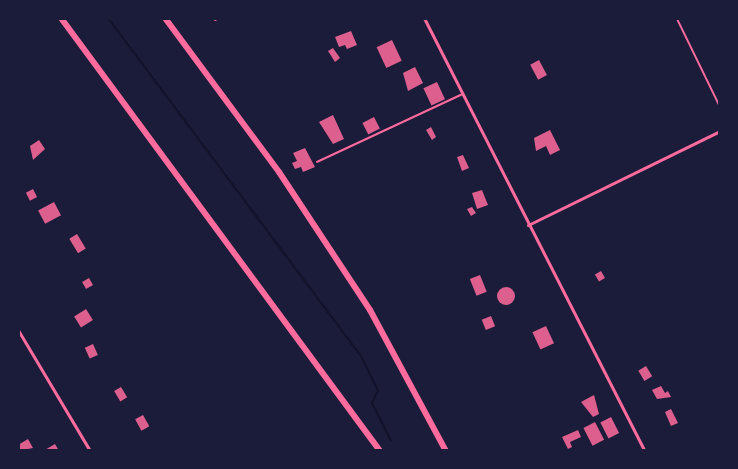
<!DOCTYPE html>
<style>
body{margin:0}
#map{position:relative;width:738px;height:469px;overflow:hidden;background:#1b1b3a;font-family:Helvetica,sans-serif}
div>[style]{position:absolute}
.stream>*{height:2px;margin:-1px;padding:0 1px;transform-origin:1px;border-radius:1px;background:#12122b}
.building>*{inset:0;background:#dd5f8e;transform-origin:0 0}
.round{border-radius:50%}
.path>*{height:1.5px;margin:-0.75px;padding:0 0.75px;transform-origin:0.75px;border-radius:0.75px;background:#ff6b9d}
.service>*{height:1.5px;margin:-0.75px;padding:0 0.75px;transform-origin:0.75px;border-radius:0.75px;background:#ff6b9d}
.minor>*{height:3px;margin:-1.5px;padding:0 1.5px;transform-origin:1.5px;border-radius:1.5px;background:#ff6b9d}
.motorway>*{height:6px;margin:-3px;padding:0 3px;transform-origin:3px;border-radius:3px;background:#ff6b9d}
span{translate:-50% -50%;white-space:nowrap;text-align:center;line-height:1.15;-webkit-text-stroke:6px #1b1b3a;paint-order:stroke}
.frame{position:absolute;inset:0;border:20px solid #1b1b3a;pointer-events:none}
</style>
<div id="map">
<div class="stream">
<div style="left:108px;top:18px;width:424px;rotate:53.2deg"></div>
<div style="left:362px;top:358px;width:37px;rotate:64deg"></div>
<div style="left:378px;top:391px;width:13px;rotate:117deg"></div>
<div style="left:372px;top:403px;width:42px;rotate:63.4deg"></div>
</div>
<div class="building">
<div style="clip-path:polygon(351px 31px,357px 45px,347px 49px,345px 45px,339px 47px,335px 37px)"></div>
<div style="left:392px;top:40px;width:23px;height:17px;rotate:65deg"></div>
<div style="clip-path:polygon(333px 48px,340px 58px,335px 62px,328px 51px)"></div>
<div style="left:539px;top:60px;width:17px;height:10px;rotate:62deg"></div>
<div style="clip-path:polygon(415px 67px,423px 83px,408px 91px,403px 73px)"></div>
<div style="left:437px;top:82px;width:19px;height:15px;rotate:65deg"></div>
<div style="clip-path:polygon(333px 115px,344px 139px,333px 144px,319px 122px)"></div>
<div style="left:374px;top:117px;width:13px;height:13px;rotate:63deg"></div>
<div style="clip-path:polygon(431px 127px,436px 137px,432px 140px,426px 130px)"></div>
<div style="clip-path:polygon(550px 130px,560px 150px,550px 155px,546px 146px,536px 151px,534px 138px)"></div>
<div style="clip-path:polygon(39px 140px,45px 149px,33px 160px,30px 146px)"></div>
<div style="clip-path:polygon(305px 148px,315px 167px,303px 172px,301px 167px,295px 169px,292px 163px,297px 161px,293px 153px)"></div>
<div style="clip-path:polygon(463px 155px,469px 168px,462px 171px,457px 157px)"></div>
<div style="left:33px;top:189px;width:9px;height:8px;rotate:63deg"></div>
<div style="clip-path:polygon(482px 190px,488px 205px,477px 209px,472px 193px)"></div>
<div style="left:54px;top:202px;width:15px;height:18px;rotate:62deg"></div>
<div style="clip-path:polygon(472px 207px,476px 213px,471px 216px,467px 209px)"></div>
<div style="left:77px;top:234px;width:17px;height:9px;rotate:59deg"></div>
<div style="left:601px;top:271px;width:8px;height:7px;rotate:60deg"></div>
<div style="left:480px;top:275px;width:18px;height:11px;rotate:68deg"></div>
<div style="left:89px;top:278px;width:8px;height:8px;rotate:60deg"></div>
<div class="round" style="left:497px;top:287px;width:18px;height:18px"></div>
<div style="left:86px;top:309px;width:13px;height:14px;rotate:58deg"></div>
<div style="left:491px;top:316px;width:11px;height:10px;rotate:68deg"></div>
<div style="left:546px;top:326px;width:19px;height:15px;rotate:65deg"></div>
<div style="left:93px;top:344px;width:12px;height:9px;rotate:66deg"></div>
<div style="left:646px;top:366px;width:12px;height:9px;rotate:59deg"></div>
<div style="clip-path:polygon(661px 386px,665px 393px,668px 391px,671px 397px,657px 399px,652px 390px)"></div>
<div style="left:121px;top:387px;width:12px;height:8px;rotate:59deg"></div>
<div style="clip-path:polygon(594px 395px,599px 414px,593px 417px,581px 402px)"></div>
<div style="clip-path:polygon(671px 409px,678px 423px,671px 426px,665px 412px)"></div>
<div style="left:143px;top:415px;width:13px;height:9px;rotate:61deg"></div>
<div style="left:611px;top:417px;width:18px;height:12px;rotate:63deg"></div>
<div style="left:595px;top:422px;width:20px;height:13px;rotate:63deg"></div>
<div style="clip-path:polygon(578px 430px,581px 437px,570px 442px,572px 447px,568px 449px,562px 437px)"></div>
<div style="clip-path:polygon(28px 439px,33px 448px,18px 451px,18px 445px)"></div>
<div style="clip-path:polygon(55px 444px,59px 451px,43px 451px)"></div>
</div>
<div class="path">
<div style="left:215px;top:20px;width:5px;rotate:-22deg"></div>
</div>
<div class="service">
<div style="left:677px;top:18px;width:98px;rotate:64deg"></div>
<div style="left:317px;top:162px;width:161px;rotate:-25deg"></div>
</div>
<div class="minor">
<div style="left:424px;top:18px;width:486px;rotate:63deg"></div>
<div style="left:528px;top:225px;width:214px;rotate:-26.1deg"></div>
<div style="left:18px;top:330px;width:141px;rotate:59.2deg"></div>
</div>
<div class="motorway">
<div style="left:61px;top:18px;width:538px;rotate:53.62deg"></div>
<div style="left:165px;top:18px;width:192px;rotate:53.5deg"></div>
<div style="left:279px;top:172px;width:165px;rotate:56.6deg"></div>
<div style="left:370px;top:310px;width:160px;rotate:61.7deg"></div>
</div>
<div class="frame"></div>
</div>
